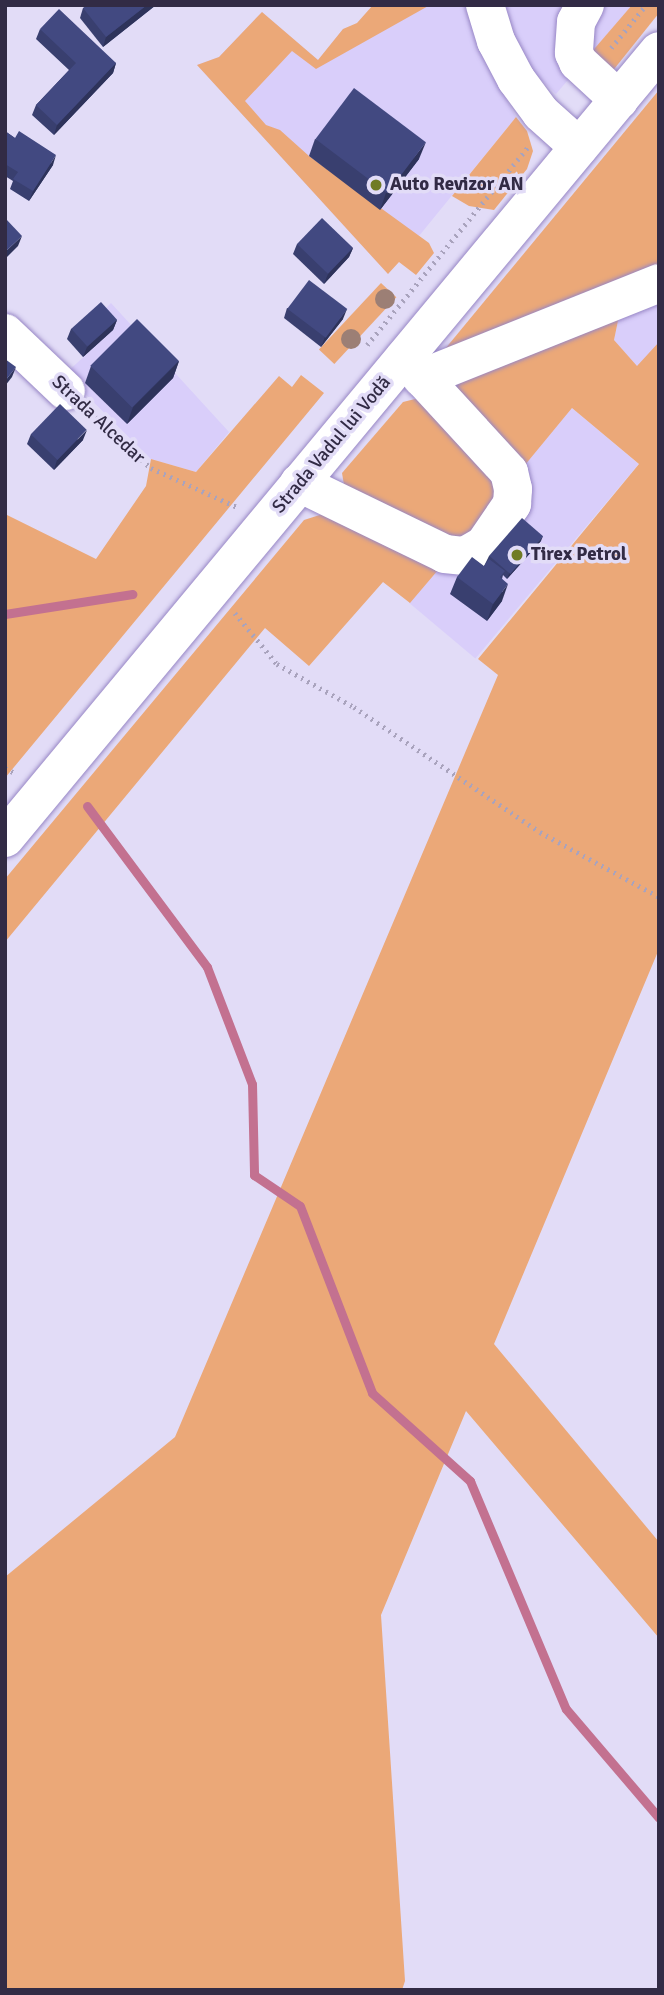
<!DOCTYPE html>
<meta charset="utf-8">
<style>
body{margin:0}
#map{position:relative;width:664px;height:1995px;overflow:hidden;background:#e2dcf7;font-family:Signika,sans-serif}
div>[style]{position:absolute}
.built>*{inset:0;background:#d9cefa;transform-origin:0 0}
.green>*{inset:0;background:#eba878;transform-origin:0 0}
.stream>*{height:9px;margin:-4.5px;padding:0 4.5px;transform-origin:4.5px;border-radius:4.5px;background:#c37190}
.path>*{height:4.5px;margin-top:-2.25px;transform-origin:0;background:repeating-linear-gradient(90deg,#a9a3bd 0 2px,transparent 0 7px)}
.roads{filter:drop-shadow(0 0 2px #9786c5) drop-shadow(0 0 2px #9786c5)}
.minor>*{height:38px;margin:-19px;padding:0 19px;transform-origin:19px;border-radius:19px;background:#fff}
.major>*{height:38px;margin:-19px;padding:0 19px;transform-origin:19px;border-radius:19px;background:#fff}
.trees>*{width:20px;height:20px;margin:-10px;border-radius:50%;background:#9c7f75}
.wall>*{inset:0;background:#393f6f}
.shaded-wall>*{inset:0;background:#2e335a}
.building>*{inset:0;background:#424981;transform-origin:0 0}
.dots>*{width:19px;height:19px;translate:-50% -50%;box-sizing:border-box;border:4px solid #e2dcf7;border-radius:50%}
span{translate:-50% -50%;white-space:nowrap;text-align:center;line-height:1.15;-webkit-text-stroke:7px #e2dcf7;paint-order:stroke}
.poi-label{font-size:19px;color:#322b45;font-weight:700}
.left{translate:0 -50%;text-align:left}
.street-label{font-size:19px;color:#322b45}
.frame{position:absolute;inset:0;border:7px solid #322b45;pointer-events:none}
</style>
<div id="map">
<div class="built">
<div style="clip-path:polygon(414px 5px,466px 5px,484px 59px,516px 117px,388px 274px,197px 65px,219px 57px,262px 12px,318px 60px,343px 29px)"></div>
<div style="clip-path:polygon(504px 5px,632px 5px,556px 94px,530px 69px,516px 44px)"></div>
<div style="clip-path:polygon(659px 250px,659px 392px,614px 340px,619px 316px)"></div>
<div style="clip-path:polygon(111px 303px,229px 432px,196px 472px,151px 459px,65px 374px,113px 330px,99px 315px)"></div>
<div style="left:572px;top:408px;width:87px;height:254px;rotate:40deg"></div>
</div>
<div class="green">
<div style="clip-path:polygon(373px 5px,430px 5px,316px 69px,292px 51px,245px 101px,266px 125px,280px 130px,309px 156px,429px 243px,434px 253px,416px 275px,399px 262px,388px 274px,197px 65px,219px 57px,262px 12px,318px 60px,343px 29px,357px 23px)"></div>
<div style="clip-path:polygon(632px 5px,659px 5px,659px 13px,611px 73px,589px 55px)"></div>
<div style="clip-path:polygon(659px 90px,659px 262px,647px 276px,445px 349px)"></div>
<div style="clip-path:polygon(516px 117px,527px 131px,533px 151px,527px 169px,494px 210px,469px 206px,452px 196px)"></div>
<div style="left:381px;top:283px;width:21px;height:91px;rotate:43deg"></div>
<div style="clip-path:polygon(619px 316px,614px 340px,637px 366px,659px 342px,659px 949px,494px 1344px,659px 1542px,659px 1638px,466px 1411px,381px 1615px,405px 1981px,402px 1990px,5px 1990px,5px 1577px,175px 1437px,498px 675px,478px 659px,639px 464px,572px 408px,520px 471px,453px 397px,454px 382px)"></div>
<div style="clip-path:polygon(301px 375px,324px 393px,5px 778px,5px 514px,96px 559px,146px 486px,151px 459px,196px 472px,279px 376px,292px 387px)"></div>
<div style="clip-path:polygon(415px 399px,423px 400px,501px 486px,467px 546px,344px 485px,342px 473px,403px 402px)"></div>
<div style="clip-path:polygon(326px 513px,444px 563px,410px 603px,383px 582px,309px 666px,265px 628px,5px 942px,5px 879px,304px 520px)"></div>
</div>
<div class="stream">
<div style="left:5px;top:614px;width:129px;rotate:-8.9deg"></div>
<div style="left:87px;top:806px;width:201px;rotate:53.3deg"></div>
<div style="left:207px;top:967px;width:125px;rotate:69deg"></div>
<div style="left:252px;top:1084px;width:91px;rotate:88.7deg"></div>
<div style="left:254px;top:1175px;width:55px;rotate:34deg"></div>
<div style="left:300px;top:1206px;width:200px;rotate:68.9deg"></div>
<div style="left:372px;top:1393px;width:132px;rotate:41.9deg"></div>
<div style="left:470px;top:1481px;width:247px;rotate:67.2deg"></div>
<div style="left:566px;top:1709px;width:143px;rotate:49.5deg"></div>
</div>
<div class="path">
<div style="left:611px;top:48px;width:55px;rotate:-50.9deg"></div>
<div style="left:367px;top:345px;width:257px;rotate:-50.9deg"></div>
<div style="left:90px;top:412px;width:83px;rotate:42.6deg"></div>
<div style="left:151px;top:468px;width:94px;rotate:24.4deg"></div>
<div style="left:235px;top:613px;width:66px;rotate:50.5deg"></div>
<div style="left:277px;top:664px;width:88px;rotate:29.2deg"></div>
<div style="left:354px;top:707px;width:224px;rotate:33.9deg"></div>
<div style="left:540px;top:832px;width:136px;rotate:28.6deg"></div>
<div style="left:5px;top:768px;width:13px;rotate:27deg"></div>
</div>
<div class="roads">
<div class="minor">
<div style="left:485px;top:5px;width:38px;rotate:73deg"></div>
<div style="left:496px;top:41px;width:43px;rotate:62.2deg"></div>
<div style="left:516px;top:79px;width:42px;rotate:53.7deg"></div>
<div style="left:541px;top:113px;width:51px;rotate:41.8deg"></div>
<div style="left:585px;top:5px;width:19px;rotate:118deg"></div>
<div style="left:576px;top:22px;width:31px;rotate:94deg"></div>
<div style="left:574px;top:53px;width:10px;rotate:66deg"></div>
<div style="left:578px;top:62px;width:56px;rotate:42.8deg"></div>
<div style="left:5px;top:333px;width:84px;rotate:43.6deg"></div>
<div style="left:422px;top:378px;width:255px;rotate:-21.8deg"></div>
<div style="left:299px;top:483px;width:162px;rotate:25.9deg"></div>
<div style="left:445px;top:554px;width:20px;rotate:6deg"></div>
<div style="left:465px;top:556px;width:22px;rotate:-30deg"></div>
<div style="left:484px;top:545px;width:50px;rotate:-55.7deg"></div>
<div style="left:512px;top:504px;width:15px;rotate:-86deg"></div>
<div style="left:513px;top:489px;width:17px;rotate:-103deg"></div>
<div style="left:509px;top:472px;width:155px;rotate:-132.6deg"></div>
</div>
<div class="major">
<div style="left:5px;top:838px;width:1023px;rotate:-50.27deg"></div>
</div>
</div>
<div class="trees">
<div style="left:385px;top:299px"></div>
<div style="left:351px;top:339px"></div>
</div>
<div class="wall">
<div style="clip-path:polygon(156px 5px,103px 47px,80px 18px,83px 8px)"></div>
<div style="clip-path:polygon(40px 29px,116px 63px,113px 73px,54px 135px,32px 115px,36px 105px,69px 70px,36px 39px)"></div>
<div style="clip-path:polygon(5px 131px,53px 165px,29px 201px,10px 189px,13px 181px,5px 176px)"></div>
<div style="clip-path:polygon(315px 139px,419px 159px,380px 210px,309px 156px)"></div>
<div style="clip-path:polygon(297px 244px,353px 248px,349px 257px,324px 284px,293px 254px)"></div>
<div style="clip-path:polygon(287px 308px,343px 319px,321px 347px,284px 318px)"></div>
<div style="clip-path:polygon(117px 320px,113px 330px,83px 357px,67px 339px,71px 329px)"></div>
<div style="clip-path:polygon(179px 361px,173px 378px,127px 424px,85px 383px,91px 366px)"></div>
<div style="clip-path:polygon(31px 434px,83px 440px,54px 470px,27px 444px)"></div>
<div style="clip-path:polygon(541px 541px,507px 579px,503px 575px,502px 579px,502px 601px,487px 621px,450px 594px,457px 577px,484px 566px,489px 556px)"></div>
</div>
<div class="shaded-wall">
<div style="clip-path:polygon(147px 5px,156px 5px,103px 47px,106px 37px)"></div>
<div style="clip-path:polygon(116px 63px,113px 73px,54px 135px,57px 125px)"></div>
<div style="clip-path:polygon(426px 142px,419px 159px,380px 210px,386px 193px)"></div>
<div style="clip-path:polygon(56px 155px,53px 165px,29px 201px,33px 191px)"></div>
<div style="clip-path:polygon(22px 236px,18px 246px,5px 259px,5px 252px)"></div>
<div style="clip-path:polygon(353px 248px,349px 257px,324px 284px,328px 274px)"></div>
<div style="clip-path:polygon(347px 309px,343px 319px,321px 347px,325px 337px)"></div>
<div style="clip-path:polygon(117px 320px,113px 330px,83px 357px,87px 347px)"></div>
<div style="clip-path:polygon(179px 361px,173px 378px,127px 424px,133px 407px)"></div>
<div style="clip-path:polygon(16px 367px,12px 377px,5px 386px,5px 381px)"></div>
<div style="clip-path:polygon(87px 430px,83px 440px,54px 470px,57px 460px)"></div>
<div style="clip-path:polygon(543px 536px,541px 541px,507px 579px,509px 574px)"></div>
<div style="clip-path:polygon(508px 584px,502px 601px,487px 621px,493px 604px)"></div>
</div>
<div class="building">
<div style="clip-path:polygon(87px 5px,147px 5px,106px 37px,83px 8px)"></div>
<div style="clip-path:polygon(59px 9px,116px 63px,57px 125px,36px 105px,76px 63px,40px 29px)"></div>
<div style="left:354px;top:88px;width:90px;height:64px;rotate:37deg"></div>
<div style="clip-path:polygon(5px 131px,15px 138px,19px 131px,56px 155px,33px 191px,13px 179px,18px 172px,5px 164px)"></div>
<div style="left:322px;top:218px;width:43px;height:36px;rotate:44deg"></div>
<div style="clip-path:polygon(6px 219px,22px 236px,5px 252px,5px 220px)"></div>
<div style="left:309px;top:280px;width:48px;height:36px;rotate:37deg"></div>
<div style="left:101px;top:302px;width:24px;height:40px;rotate:48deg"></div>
<div style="left:137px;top:319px;width:59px;height:66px;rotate:45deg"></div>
<div style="clip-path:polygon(5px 359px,16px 367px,5px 381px)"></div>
<div style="left:60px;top:404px;width:37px;height:42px;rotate:44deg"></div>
<div style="left:522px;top:518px;width:28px;height:50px;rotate:41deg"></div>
<div style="clip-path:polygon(472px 557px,484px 566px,489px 559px,505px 571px,500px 577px,508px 584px,493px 604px,457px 577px)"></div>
</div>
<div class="dots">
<div style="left:376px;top:185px;background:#707b26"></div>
<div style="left:517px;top:555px;background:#707b26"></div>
</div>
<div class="poi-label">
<span class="left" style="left:390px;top:185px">Auto Revizor AN</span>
<span class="left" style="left:531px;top:555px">Tirex Petrol</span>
</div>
<div class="street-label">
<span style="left:98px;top:420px;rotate:43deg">Strada Alcedar</span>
<span style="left:332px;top:445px;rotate:-50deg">Strada Vadul lui Vodă</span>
</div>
<div class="frame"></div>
</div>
